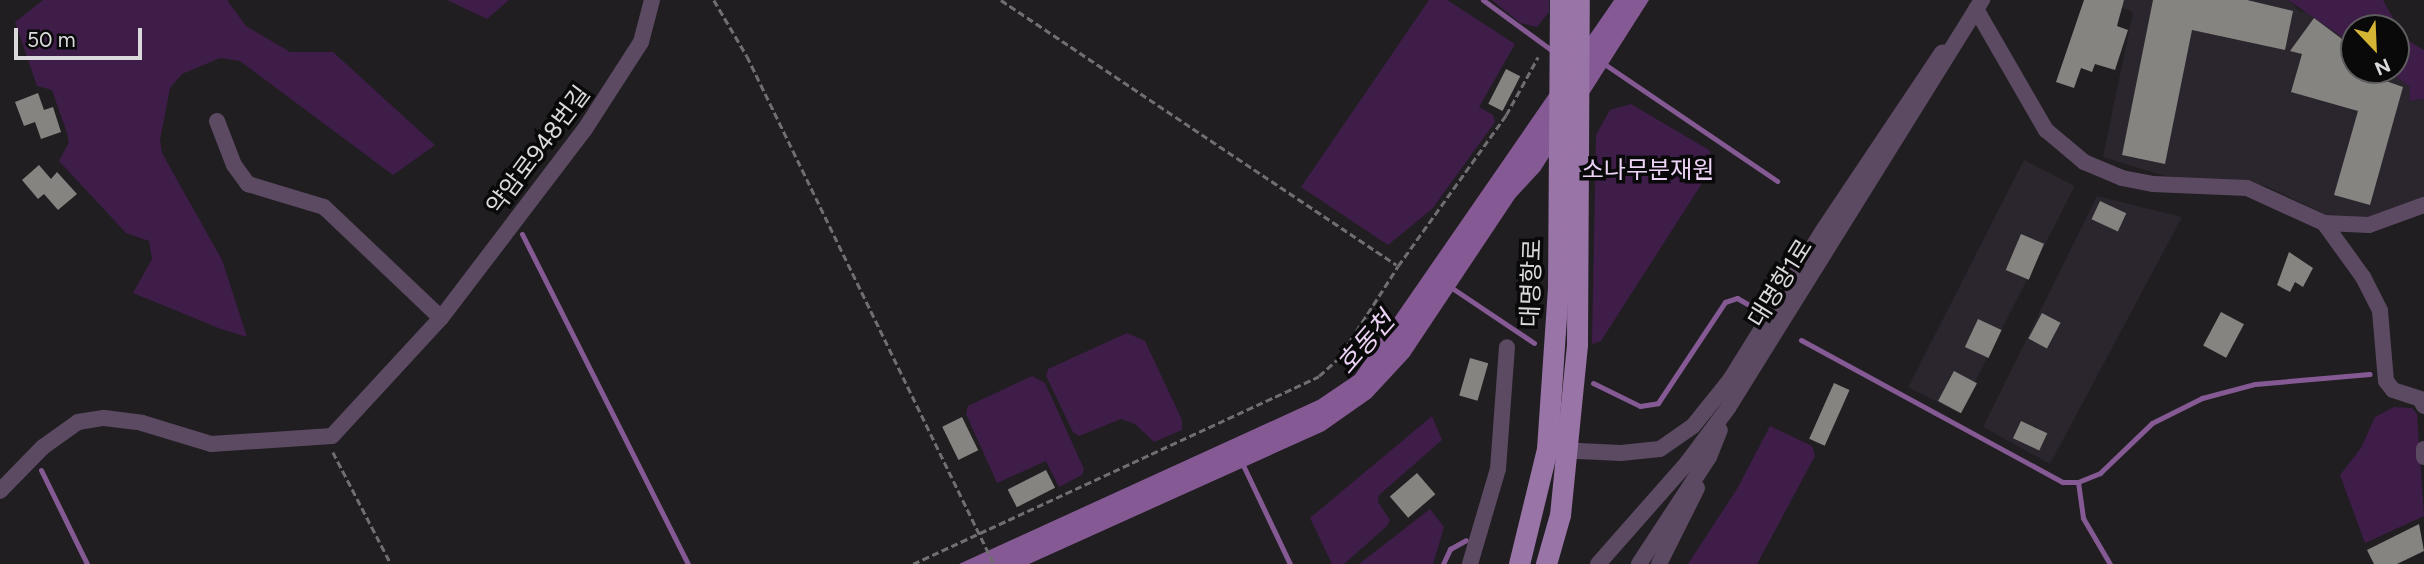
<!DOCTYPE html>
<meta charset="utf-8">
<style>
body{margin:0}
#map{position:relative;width:2424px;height:564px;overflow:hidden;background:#201e21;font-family:Figtree,"Noto Sans KR",sans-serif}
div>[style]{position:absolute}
.built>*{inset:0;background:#2b252d;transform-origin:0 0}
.green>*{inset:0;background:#3e1d49}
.water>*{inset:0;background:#855a94}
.stream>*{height:5px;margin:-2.5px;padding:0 2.5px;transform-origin:2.5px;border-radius:2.5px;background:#855a94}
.building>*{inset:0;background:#858480;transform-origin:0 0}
.path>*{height:2.5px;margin-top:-1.25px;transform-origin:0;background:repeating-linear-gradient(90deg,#706e71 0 7px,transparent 0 10.5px)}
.minor>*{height:16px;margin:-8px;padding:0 8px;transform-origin:8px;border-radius:8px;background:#5c4a63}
.major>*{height:21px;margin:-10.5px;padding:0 10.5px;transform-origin:10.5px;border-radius:10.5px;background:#9974a6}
span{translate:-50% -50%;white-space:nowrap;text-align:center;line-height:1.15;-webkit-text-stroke:7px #09090a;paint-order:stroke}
.street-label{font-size:24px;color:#dad9db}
.park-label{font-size:24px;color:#edd4f6}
.water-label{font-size:26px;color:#ecd3f4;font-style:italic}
.north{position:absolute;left:2340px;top:14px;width:70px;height:70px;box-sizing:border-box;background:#09090a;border:2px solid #5d5c5e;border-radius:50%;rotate:157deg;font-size:19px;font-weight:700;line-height:28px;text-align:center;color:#dad9db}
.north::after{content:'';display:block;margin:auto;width:24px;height:32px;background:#d6b534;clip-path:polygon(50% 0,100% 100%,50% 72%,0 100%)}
.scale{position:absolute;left:14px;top:28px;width:128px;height:32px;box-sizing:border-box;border:4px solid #dad9db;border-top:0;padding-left:9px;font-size:21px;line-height:24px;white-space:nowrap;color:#dad9db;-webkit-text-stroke:5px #09090a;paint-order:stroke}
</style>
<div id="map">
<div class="built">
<div style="clip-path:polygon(2101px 0,2288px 0,2299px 11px,2313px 14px,2354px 45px,2354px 70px,2387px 70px,2410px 87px,2409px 101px,2424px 99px,2424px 202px,2352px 227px,2266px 186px,2165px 176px,2103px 157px,2133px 12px)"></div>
<div style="left:2024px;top:160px;width:57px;height:255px;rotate:27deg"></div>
<div style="clip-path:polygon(2097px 196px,2182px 217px,2050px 464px,1983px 427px)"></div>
</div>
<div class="green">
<div style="clip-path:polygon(43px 0,227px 0,246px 26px,290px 52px,333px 52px,435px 145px,393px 175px,240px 61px,220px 58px,182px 74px,170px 88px,160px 140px,162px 153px,222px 260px,247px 337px,221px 329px,133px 293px,152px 259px,149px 241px,126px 233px,59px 161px,69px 142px,67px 133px,52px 90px,37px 86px,15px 22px)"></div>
<div style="clip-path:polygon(447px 0,509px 0,487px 19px)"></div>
<div style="clip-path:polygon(1429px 0,1447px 0,1515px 44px,1479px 107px,1493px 115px,1495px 122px,1432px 209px,1388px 245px,1301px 187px)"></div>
<div style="clip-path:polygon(1492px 0,1549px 0,1549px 12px,1537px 27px,1520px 23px)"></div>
<div style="clip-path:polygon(2288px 0,2383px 0,2404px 38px,2424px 50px,2424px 99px,2409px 101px,2410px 87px,2387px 70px,2396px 70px,2396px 28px,2354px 28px,2354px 45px)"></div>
<div style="clip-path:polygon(1631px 104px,1709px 150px,1715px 163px,1601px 341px,1592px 344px,1596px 135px,1610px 110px)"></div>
<div style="clip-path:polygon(1127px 333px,1145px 341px,1182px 420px,1182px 430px,1154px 442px,1135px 424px,1121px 419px,1079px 436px,1073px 432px,1046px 376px,1048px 369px)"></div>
<div style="clip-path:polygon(1032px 376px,1045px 383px,1084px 469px,1082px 475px,1059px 487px,1046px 461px,997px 483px,966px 414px,968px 406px)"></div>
<div style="clip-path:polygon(2394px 407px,2412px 408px,2417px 414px,2424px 516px,2365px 543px,2340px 475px,2361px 448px,2375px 417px)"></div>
<div style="clip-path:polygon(1432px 416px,1442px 440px,1379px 495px,1378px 502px,1390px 520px,1387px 526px,1344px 564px,1332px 564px,1310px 518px)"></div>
<div style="clip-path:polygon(1770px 426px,1812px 446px,1815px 456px,1757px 564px,1688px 564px,1737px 489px)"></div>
<div style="clip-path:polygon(1430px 509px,1444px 527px,1433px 564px,1359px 564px)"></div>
</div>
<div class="water">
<div style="clip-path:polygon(1614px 0,1649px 0,1540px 171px,1515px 198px,1409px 357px,1371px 398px,1324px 431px,1029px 564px,959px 564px,1318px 400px,1355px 375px)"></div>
</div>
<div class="stream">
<div style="left:1483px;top:0;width:88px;rotate:36.2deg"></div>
<div style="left:1600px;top:61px;width:214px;rotate:34.1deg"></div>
<div style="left:522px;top:234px;width:369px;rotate:63.3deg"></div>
<div style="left:1446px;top:284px;width:106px;rotate:33.8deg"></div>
<div style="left:1801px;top:340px;width:298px;rotate:28.5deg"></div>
<div style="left:2063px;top:482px;width:15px"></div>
<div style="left:2078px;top:482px;width:24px;rotate:-22deg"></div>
<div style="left:2100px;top:473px;width:72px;rotate:-43.9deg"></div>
<div style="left:2152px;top:423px;width:56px;rotate:-26.6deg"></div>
<div style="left:2202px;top:398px;width:55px;rotate:-14.8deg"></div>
<div style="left:2255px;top:384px;width:115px;rotate:-5deg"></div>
<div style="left:1593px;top:383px;width:52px;rotate:26.1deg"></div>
<div style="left:1640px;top:406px;width:18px;rotate:-9deg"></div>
<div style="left:1658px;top:403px;width:121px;rotate:-56.4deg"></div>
<div style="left:1725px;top:302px;width:13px;rotate:-18deg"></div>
<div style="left:1737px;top:298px;width:20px;rotate:30deg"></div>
<div style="left:1242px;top:463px;width:112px;rotate:64.6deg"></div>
<div style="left:41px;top:470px;width:105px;rotate:63.9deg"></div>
<div style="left:2078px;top:482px;width:36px;rotate:82deg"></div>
<div style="left:2083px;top:518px;width:53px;rotate:59.6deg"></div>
<div style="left:1443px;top:564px;width:17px;rotate:-65deg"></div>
<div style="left:1450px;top:549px;width:18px;rotate:-29deg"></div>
</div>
<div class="building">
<div style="clip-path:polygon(2084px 0,2124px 0,2117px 26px,2128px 30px,2115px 70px,2095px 64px,2092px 72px,2081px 68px,2074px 88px,2056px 82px)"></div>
<div style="clip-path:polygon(2153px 0,2247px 0,2293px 11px,2285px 50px,2192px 30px,2165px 164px,2122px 155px)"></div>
<div style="clip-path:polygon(2314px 18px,2354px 48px,2354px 70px,2393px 70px,2386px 81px,2403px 87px,2370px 205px,2334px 195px,2358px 111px,2291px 92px,2302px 54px,2290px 51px)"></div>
<div style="left:1506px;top:69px;width:16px;height:39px;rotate:27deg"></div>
<div style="clip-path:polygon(38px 93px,44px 110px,53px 107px,61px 132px,41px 139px,35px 122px,24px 126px,15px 102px)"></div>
<div style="clip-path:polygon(39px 165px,51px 179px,57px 172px,77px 194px,58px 210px,44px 194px,38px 199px,22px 180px)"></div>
<div style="left:2100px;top:201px;width:29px;height:20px;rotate:25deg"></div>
<div style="left:2021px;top:234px;width:25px;height:39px;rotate:23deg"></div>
<div style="clip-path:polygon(2289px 252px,2313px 268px,2303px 287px,2295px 282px,2290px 292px,2277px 285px)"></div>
<div style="left:2221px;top:312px;width:26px;height:38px;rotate:28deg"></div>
<div style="left:2042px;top:313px;width:21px;height:29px;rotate:28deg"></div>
<div style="left:1978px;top:319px;width:26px;height:31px;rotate:25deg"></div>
<div style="left:1470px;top:358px;width:19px;height:39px;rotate:16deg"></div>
<div style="left:1954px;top:371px;width:26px;height:34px;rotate:28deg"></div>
<div style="left:1834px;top:383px;width:17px;height:61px;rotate:24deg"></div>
<div style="left:962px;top:417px;width:37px;height:22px;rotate:64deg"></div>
<div style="left:2021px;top:421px;width:29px;height:19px;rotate:25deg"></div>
<div style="left:1046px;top:470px;width:20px;height:43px;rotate:63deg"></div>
<div style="left:1417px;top:473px;width:28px;height:36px;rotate:49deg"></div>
<div style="clip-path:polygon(2419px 524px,2424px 551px,2397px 564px,2374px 564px,2367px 550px)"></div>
</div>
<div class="path">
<div style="left:714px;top:0;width:65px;rotate:59.5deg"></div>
<div style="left:747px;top:56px;width:565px;rotate:64.07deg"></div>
<div style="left:1001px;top:0;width:476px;rotate:33.8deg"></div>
<div style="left:333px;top:452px;width:126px;rotate:62.6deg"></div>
<div style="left:913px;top:564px;width:447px;rotate:-24.8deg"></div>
<div style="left:1319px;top:376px;width:27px;rotate:-42deg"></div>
<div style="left:1339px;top:358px;width:109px;rotate:-57.3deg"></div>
<div style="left:1398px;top:266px;width:186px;rotate:-54.4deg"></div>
<div style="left:1506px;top:115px;width:66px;rotate:-61.1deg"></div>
</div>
<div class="minor">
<div style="left:1976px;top:9px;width:140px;rotate:60deg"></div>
<div style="left:2046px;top:130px;width:50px;rotate:40.1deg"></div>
<div style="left:2084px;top:162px;width:41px;rotate:22.8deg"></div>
<div style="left:2122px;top:178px;width:32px;rotate:11deg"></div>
<div style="left:2153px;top:184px;width:94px;rotate:2.4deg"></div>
<div style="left:2247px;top:188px;width:85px;rotate:24.4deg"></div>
<div style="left:2324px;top:223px;width:67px;rotate:54.2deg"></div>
<div style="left:2363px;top:277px;width:38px;rotate:63deg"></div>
<div style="left:2380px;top:311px;width:70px;rotate:85.1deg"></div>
<div style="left:2386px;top:381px;width:11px;rotate:52deg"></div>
<div style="left:2393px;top:390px;width:28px;rotate:18deg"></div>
<div style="left:2420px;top:399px;width:8px;rotate:60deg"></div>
<div style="left:217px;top:121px;width:47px;rotate:68.9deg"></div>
<div style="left:234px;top:165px;width:24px;rotate:54deg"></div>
<div style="left:248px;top:184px;width:79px;rotate:16.8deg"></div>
<div style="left:324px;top:207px;width:161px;rotate:43.5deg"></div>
<div style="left:2324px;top:223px;width:45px;rotate:2.5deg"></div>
<div style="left:2369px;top:225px;width:59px;rotate:-20deg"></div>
<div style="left:2424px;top:449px;width:8px;rotate:90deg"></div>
<div style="left:1557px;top:450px;width:64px;rotate:2.7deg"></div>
<div style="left:1621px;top:453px;width:39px;rotate:-6deg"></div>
<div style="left:1660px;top:449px;width:40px;rotate:-34.9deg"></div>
<div style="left:1693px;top:426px;width:59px;rotate:-51.2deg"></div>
<div style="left:1730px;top:380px;width:174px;rotate:-58.1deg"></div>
<div style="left:1822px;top:232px;width:216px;rotate:-56.2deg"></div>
<div style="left:0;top:491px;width:62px;rotate:-45.7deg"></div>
<div style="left:43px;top:447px;width:43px;rotate:-35.5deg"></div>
<div style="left:78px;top:422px;width:26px;rotate:-9deg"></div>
<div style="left:104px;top:418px;width:38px;rotate:7deg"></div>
<div style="left:142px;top:423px;width:72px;rotate:16.9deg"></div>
<div style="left:211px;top:444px;width:121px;rotate:-3.8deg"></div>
<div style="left:332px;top:436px;width:161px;rotate:-47.3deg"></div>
<div style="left:441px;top:318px;width:238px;rotate:-52.7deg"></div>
<div style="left:585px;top:129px;width:103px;rotate:-57.2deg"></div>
<div style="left:641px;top:42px;width:43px;rotate:-75.3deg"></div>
<div style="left:1470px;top:564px;width:99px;rotate:-73.6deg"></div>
<div style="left:1498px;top:469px;width:122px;rotate:-85.8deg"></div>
<div style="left:1598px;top:564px;width:135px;rotate:-48.6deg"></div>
<div style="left:1687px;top:463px;width:69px;rotate:-53.3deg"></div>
<div style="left:1728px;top:408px;width:481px;rotate:-58.1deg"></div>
<div style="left:1639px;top:564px;width:128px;rotate:-56.8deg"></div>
<div style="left:1709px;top:457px;width:29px;rotate:-68deg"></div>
<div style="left:1659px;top:564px;width:85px;rotate:-63.4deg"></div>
</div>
<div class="major">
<div style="left:1519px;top:564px;width:118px;rotate:-76.3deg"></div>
<div style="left:1547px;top:449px;width:160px;rotate:-86.1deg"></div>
<div style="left:1558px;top:289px;width:289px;rotate:-89.6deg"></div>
<div style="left:1546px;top:564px;width:51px;rotate:-74.1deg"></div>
<div style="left:1560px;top:515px;width:172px;rotate:-84.3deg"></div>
<div style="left:1577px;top:344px;width:344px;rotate:-89.7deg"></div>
</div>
<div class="street-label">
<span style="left:538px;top:150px;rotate:-53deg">약암로948번길</span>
<span style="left:1531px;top:283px;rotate:-88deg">대명항로</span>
<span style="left:1780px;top:283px;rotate:-58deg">대명항1로</span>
</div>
<div class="park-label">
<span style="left:1648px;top:170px">소나무분재원</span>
</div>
<div class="water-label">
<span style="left:1366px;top:343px;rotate:-49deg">호동천</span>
</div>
<div class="north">N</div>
<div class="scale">50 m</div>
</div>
